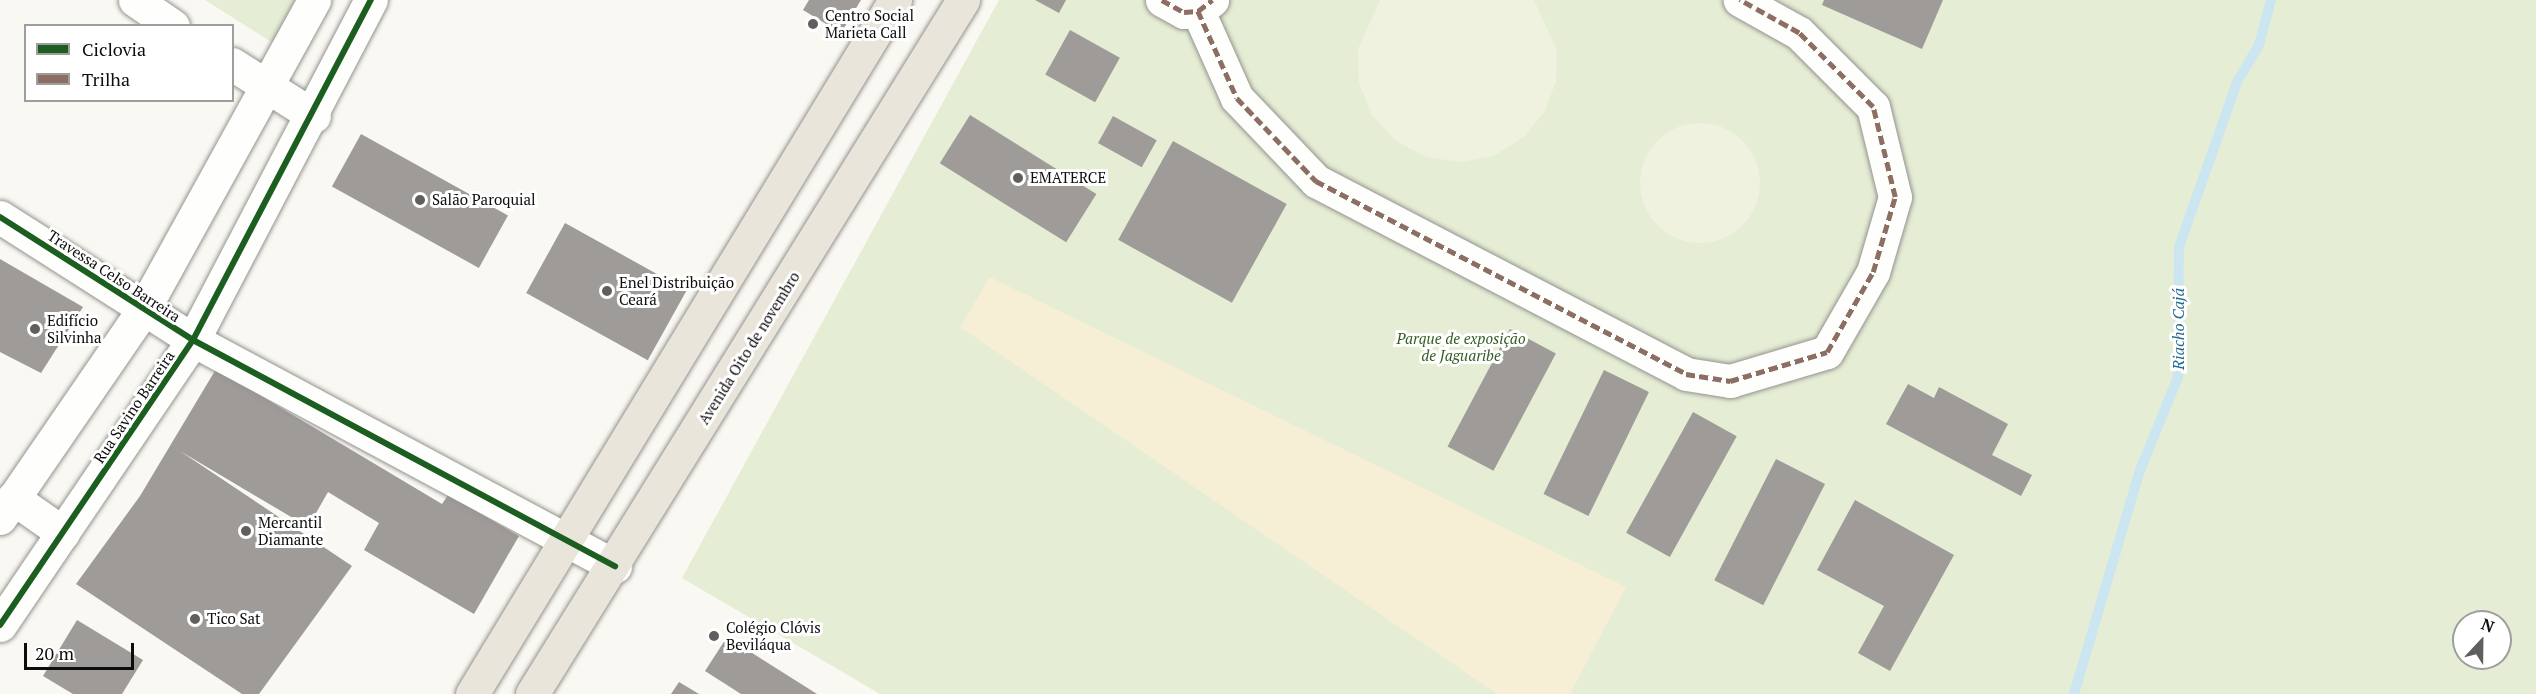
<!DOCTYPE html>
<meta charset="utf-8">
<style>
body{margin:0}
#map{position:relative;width:2536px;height:694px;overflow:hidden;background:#faf8f2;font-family:"PT Serif",serif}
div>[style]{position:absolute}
.green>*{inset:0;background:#e5edd4}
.sand>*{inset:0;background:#f7eed6}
.pitch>*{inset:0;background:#eef2de}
.round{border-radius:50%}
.stream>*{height:10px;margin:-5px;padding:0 5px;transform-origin:5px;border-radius:5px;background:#cce6f1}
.building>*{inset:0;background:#9e9b98;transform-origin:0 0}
.roads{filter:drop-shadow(0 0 2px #949390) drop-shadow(0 0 2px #949390)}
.minor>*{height:33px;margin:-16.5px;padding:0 16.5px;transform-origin:16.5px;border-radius:16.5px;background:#fefefd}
.major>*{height:33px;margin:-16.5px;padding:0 16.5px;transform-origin:16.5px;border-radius:16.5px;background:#eae5db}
.quiet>*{height:4.5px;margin-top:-2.25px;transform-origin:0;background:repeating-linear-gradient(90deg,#8d6e63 0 9px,transparent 0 13.5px)}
.cycleway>*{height:6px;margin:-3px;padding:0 3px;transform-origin:3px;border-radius:3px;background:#1b5e20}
.dots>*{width:16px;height:16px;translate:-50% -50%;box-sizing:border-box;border:3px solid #fff;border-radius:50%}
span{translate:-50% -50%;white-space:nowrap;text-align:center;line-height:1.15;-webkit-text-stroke:6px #fff;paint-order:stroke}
.poi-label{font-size:15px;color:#0d0d0d}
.left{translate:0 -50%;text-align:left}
.street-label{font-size:15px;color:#0d0d0d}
.park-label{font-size:15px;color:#355e24;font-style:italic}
.water-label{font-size:16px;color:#236a92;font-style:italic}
.legend{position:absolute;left:24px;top:24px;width:210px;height:78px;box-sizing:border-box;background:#fff;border:2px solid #9e9e9e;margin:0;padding:8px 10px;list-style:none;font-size:18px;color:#0d0d0d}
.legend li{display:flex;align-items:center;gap:12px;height:30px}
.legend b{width:30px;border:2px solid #9e9e9e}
.north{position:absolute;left:2452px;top:610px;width:60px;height:60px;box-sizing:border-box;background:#fff;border:2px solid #9e9e9e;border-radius:50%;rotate:22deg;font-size:16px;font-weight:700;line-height:24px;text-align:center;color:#0d0d0d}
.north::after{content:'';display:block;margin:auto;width:21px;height:27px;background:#605f5d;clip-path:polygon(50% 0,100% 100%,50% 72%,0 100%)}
.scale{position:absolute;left:24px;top:643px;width:110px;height:27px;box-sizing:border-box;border:3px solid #0d0d0d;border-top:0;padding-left:8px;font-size:18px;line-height:21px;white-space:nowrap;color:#0d0d0d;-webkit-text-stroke:4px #fff;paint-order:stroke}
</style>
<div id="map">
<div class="green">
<div style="clip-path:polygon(205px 0,297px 0,273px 43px)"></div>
<div style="clip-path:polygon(evenodd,999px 0,2536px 0,2536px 694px,880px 694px,682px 578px,999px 0,2464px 622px,2500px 622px,2500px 658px,2464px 658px,2464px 622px)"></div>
</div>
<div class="sand">
<div style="clip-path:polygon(990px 277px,1626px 587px,1570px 694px,1497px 694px,960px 327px)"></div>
</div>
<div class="pitch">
<div style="clip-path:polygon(1380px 0,1534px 0,1557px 50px,1556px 81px,1545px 111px,1524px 137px,1494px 156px,1460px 162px,1426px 157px,1396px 141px,1372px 115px,1359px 83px,1358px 49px)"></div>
<div class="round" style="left:1640px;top:123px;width:120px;height:120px"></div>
</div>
<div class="stream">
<div style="left:2074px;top:694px;width:230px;rotate:-73.6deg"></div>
<div style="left:2139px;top:473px;width:104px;rotate:-67.9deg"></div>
<div style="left:2178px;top:377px;width:130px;rotate:-89.6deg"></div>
<div style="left:2179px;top:247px;width:175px;rotate:-70.6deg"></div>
<div style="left:2237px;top:82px;width:43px;rotate:-59.3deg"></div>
<div style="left:2259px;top:45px;width:47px;rotate:-75.1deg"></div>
</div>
<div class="building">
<div style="clip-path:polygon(809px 0,861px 0,841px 33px,803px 10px)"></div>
<div style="clip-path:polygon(1035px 0,1066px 0,1059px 13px)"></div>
<div style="clip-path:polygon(1824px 0,1943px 0,1922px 49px,1822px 5px)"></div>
<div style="left:1070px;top:30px;width:57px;height:51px;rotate:29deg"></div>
<div style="left:970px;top:115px;width:149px;height:57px;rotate:32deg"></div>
<div style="left:1113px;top:116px;width:50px;height:31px;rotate:29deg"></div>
<div style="left:361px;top:134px;width:168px;height:60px;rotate:29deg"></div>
<div style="left:1173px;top:141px;width:130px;height:113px;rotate:29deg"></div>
<div style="left:565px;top:223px;width:139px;height:80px;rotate:29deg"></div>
<div style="clip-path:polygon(0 259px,83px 307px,41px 373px,0 352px)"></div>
<div style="left:1510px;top:329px;width:52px;height:133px;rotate:28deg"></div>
<div style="clip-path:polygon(216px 369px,442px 504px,448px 495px,519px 536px,474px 614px,364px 550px,379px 523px,328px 492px,308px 527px,180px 451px,352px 566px,259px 694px,242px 694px,76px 584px,140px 496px)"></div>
<div style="left:1604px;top:370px;width:50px;height:138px;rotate:26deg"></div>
<div style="clip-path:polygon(1908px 384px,1934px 398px,1939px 387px,2008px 424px,1992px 455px,2032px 475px,2021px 496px,1886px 424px)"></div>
<div style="left:1693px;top:412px;width:50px;height:138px;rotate:29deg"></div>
<div style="left:1776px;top:459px;width:55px;height:136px;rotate:27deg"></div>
<div style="clip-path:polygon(1855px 500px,1954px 555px,1890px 671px,1858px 653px,1884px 606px,1817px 570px)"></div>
<div style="clip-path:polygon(77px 620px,143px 660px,122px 694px,73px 694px,43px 676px)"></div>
<div style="clip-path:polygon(727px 637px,817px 694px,741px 694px,705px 671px)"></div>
<div style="clip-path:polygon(679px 682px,699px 694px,671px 694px)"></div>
</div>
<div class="roads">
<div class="minor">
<div style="left:135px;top:0;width:46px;rotate:34.4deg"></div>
<div style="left:1162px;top:0;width:25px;rotate:29deg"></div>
<div style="left:1184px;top:12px;width:14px;rotate:-4deg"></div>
<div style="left:1198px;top:11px;width:18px;rotate:-38deg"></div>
<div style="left:1198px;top:11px;width:95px;rotate:65.9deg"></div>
<div style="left:1237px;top:98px;width:115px;rotate:46.4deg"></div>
<div style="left:1316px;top:181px;width:417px;rotate:27.5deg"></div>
<div style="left:1686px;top:374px;width:45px;rotate:9deg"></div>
<div style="left:1730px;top:381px;width:101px;rotate:-16.6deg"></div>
<div style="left:1827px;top:352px;width:92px;rotate:-60.1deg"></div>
<div style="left:1873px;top:272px;width:78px;rotate:-73.7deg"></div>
<div style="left:1895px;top:197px;width:93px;rotate:-103.7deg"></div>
<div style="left:1873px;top:107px;width:105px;rotate:-135deg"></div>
<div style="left:1799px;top:33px;width:68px;rotate:-150.8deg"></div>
<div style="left:232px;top:64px;width:97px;rotate:32.4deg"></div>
<div style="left:0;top:217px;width:229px;rotate:32.5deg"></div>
<div style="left:193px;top:340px;width:479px;rotate:28.2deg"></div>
<div style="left:13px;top:498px;width:61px;rotate:35deg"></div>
<div style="left:0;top:518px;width:252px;rotate:-55.5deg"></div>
<div style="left:143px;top:310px;width:354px;rotate:-61.1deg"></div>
<div style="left:0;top:625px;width:344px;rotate:-55.9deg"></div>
<div style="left:193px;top:340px;width:384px;rotate:-62.4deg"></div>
</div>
<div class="major">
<div style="left:472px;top:694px;width:813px;rotate:-58.64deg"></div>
<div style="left:532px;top:694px;width:817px;rotate:-58.16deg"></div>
</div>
</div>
<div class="quiet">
<div style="left:1162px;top:0;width:25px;rotate:29deg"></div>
<div style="left:1184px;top:12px;width:14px;rotate:-4deg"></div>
<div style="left:1198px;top:11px;width:18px;rotate:-38deg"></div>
<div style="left:1198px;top:11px;width:95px;rotate:65.9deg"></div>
<div style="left:1237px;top:98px;width:115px;rotate:46.4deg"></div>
<div style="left:1316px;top:181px;width:417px;rotate:27.5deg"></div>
<div style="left:1686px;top:374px;width:45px;rotate:9deg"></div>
<div style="left:1730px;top:381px;width:101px;rotate:-16.6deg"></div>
<div style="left:1827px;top:352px;width:92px;rotate:-60.1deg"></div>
<div style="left:1873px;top:272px;width:78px;rotate:-73.7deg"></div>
<div style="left:1895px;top:197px;width:93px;rotate:-103.7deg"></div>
<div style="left:1873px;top:107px;width:105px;rotate:-135deg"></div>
<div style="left:1799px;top:33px;width:68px;rotate:-150.8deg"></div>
</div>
<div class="cycleway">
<div style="left:0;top:217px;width:229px;rotate:32.5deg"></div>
<div style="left:193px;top:340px;width:479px;rotate:28.2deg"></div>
<div style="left:0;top:625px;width:344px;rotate:-55.9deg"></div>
<div style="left:193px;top:340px;width:384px;rotate:-62.4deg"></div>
</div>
<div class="dots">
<div style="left:813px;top:24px;background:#605f5d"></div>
<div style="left:1018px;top:178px;background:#605f5d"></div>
<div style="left:420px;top:200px;background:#605f5d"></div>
<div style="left:607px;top:291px;background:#605f5d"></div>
<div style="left:35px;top:329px;background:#605f5d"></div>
<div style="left:246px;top:531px;background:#605f5d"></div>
<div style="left:195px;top:619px;background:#605f5d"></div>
<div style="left:714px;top:636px;background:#605f5d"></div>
</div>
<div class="poi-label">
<span class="left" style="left:825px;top:24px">Centro Social<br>Marieta Call</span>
<span class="left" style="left:1030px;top:178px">EMATERCE</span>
<span class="left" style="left:432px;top:200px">Salão Paroquial</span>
<span class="left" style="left:619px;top:291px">Enel Distribuição<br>Ceará</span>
<span class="left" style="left:47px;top:329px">Edifício<br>Silvinha</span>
<span class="left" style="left:258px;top:531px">Mercantil<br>Diamante</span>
<span class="left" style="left:207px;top:619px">Tico Sat</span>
<span class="left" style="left:726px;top:636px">Colégio Clóvis<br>Beviláqua</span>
</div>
<div class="street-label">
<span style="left:114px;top:276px;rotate:33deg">Travessa Celso Barreira</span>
<span style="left:749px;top:348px;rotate:-58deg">Avenida Oito de novembro</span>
<span style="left:134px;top:407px;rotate:-56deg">Rua Savino Barreira</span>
</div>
<div class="park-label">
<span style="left:1461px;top:347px">Parque de exposição<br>de Jaguaribe</span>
</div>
<div class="water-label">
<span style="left:2178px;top:329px;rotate:-90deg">Riacho Cajá</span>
</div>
<ul class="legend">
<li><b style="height:8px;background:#1b5e20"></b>Ciclovia</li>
<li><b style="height:8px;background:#8d6e63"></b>Trilha</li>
</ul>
<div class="north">N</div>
<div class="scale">20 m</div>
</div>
